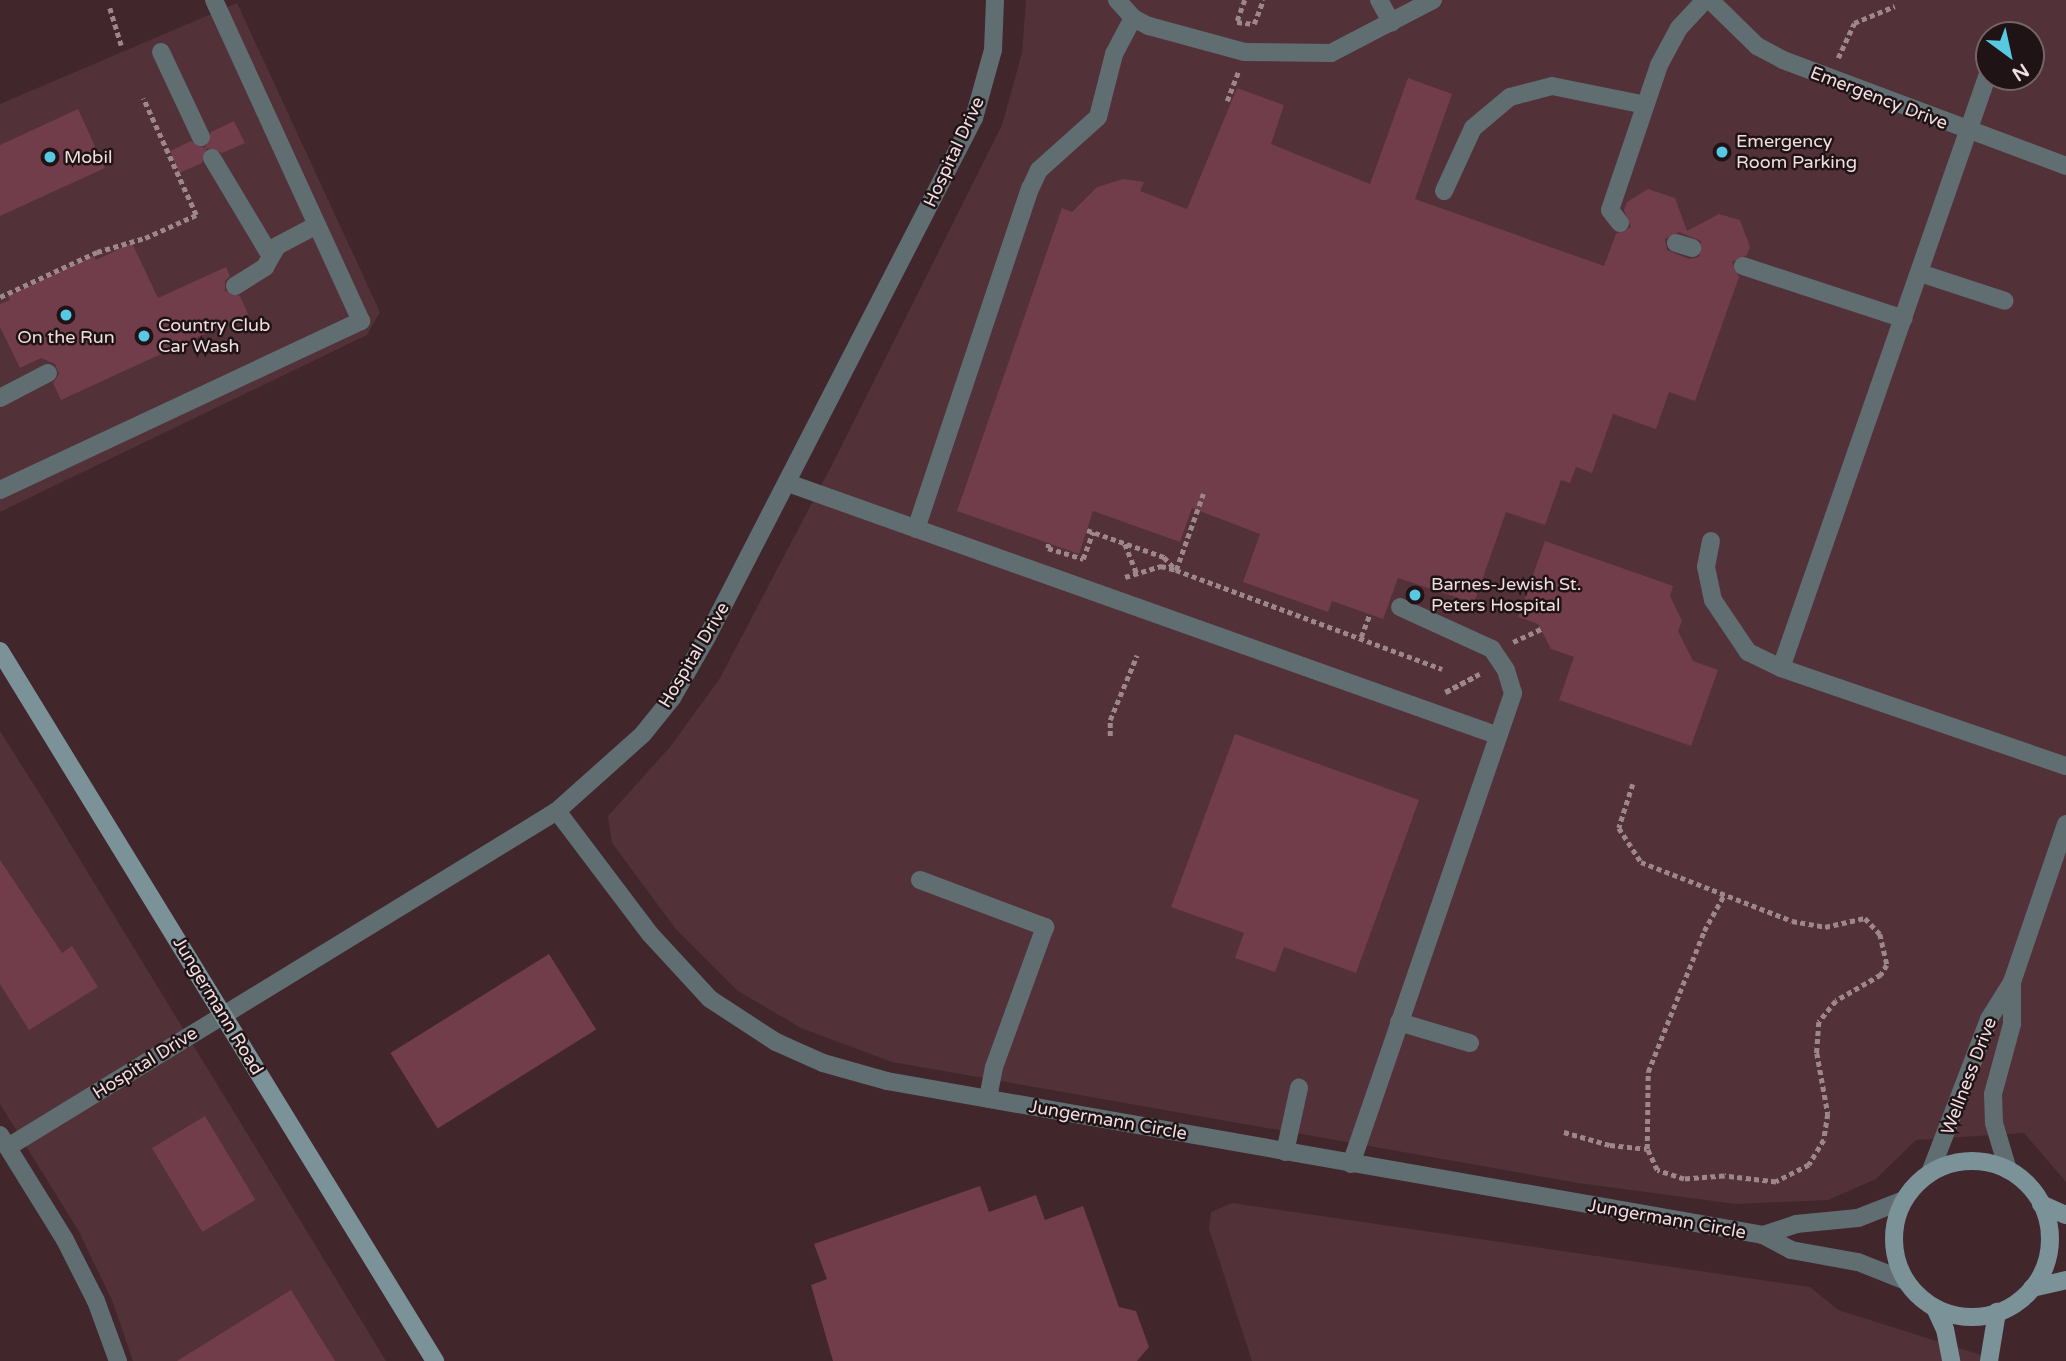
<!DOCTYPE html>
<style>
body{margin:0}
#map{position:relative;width:2066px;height:1361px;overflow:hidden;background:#41262c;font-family:"Varela Round",sans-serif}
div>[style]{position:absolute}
.built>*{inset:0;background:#523138}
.building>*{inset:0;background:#713d4a;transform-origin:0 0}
.path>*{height:4.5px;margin-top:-2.25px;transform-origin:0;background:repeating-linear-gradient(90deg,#9d878b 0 5px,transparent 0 8.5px)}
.lane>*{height:18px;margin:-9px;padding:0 9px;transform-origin:9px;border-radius:9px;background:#606e72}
.street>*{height:18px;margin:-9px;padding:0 9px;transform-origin:9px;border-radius:9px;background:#606e72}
.secondary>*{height:18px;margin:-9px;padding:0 9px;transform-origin:9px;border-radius:9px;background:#7b9298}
.secondary>.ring{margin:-9px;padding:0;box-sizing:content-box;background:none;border:18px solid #7b9298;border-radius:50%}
.dots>*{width:19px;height:19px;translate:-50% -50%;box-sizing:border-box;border:4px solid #1f1316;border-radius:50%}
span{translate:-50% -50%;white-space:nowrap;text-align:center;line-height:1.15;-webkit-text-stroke:5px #1f1316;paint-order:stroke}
.street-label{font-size:18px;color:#f0dee1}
.poi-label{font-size:18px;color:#f0dee1}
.left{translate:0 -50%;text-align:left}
.north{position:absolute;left:1975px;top:21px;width:70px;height:70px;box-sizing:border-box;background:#1f1316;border:2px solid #736467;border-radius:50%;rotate:147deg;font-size:19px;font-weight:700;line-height:28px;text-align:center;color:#f0dee1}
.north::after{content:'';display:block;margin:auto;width:24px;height:32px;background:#58c9e3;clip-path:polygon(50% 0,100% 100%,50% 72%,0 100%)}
</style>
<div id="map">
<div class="built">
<div style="clip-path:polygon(evenodd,1026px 0,2066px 0,2066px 1182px,2024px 1133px,1916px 1140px,1876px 1179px,1828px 1200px,1736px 1204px,1578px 1183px,955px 1073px,892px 1062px,801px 1028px,738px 991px,675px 928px,612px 843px,608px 816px,670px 747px,720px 678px,835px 459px,1002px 125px,1022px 53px,1026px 0,1989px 35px,2031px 35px,2031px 77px,1989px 77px,1989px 35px)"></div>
<div style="clip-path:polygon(237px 3px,380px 312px,367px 335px,0 512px,0 104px)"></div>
<div style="clip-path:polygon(0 731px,46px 804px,386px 1361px,133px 1361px,112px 1300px,78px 1230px,0 1104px)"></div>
<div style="clip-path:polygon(1232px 1203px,1810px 1287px,1838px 1310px,2000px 1361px,1252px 1361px,1209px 1229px,1211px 1212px)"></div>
</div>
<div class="building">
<div style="clip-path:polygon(evenodd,1408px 78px,1452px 94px,1415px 199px,1604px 266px,1616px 234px,1631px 227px,1624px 210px,1627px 202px,1648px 189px,1675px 198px,1687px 231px,1719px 214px,1740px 220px,1750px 247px,1747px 255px,1732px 262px,1739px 277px,1695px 401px,1669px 392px,1656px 429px,1613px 414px,1592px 473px,1576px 467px,1570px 483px,1561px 480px,1545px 525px,1506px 512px,1474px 603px,1398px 578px,1383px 619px,1332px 601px,1328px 612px,1243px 582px,1260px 534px,1192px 508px,1180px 542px,1093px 511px,1079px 554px,957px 511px,1062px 208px,1072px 212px,1097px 187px,1123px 179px,1144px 182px,1140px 191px,1187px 209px,1237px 88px,1284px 105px,1271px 144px,1370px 184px,1408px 78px,1679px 232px,1701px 241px,1699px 257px,1689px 259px,1667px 250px,1665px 239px,1679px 232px)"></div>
<div style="clip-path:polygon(78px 109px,105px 168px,0 216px,0 145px)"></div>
<div style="clip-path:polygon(234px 121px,245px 143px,222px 153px,207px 148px,202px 163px,179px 173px,170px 151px,191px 141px,205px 148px,211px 132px)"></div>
<div style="clip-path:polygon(132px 243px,158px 298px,226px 267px,230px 276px,225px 281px,225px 291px,240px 296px,248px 314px,61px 400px,53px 383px,59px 374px,55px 364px,41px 358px,20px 368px,0 327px,0 304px,10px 300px,8px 296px,94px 255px,96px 260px)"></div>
<div style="clip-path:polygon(1545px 541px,1673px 586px,1670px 596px,1682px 621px,1678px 631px,1693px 661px,1718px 670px,1691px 746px,1559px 700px,1574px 657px,1551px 649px,1538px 624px,1518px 617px)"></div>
<div style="clip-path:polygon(1235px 734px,1419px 800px,1356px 973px,1284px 947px,1275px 972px,1235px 958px,1244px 933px,1171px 907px)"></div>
<div style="clip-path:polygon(0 860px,62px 953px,72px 946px,98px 987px,29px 1030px,0 984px)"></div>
<div style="left:549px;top:954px;width:89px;height:187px;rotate:58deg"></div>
<div style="left:205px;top:1116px;width:98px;height:62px;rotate:59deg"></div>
<div style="clip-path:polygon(980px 1186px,989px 1212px,1036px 1195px,1045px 1220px,1083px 1206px,1119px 1307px,1136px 1311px,1149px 1347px,1137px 1361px,833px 1361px,811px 1285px,827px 1279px,814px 1244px)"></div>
<div style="clip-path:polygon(291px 1290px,335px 1361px,177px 1361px)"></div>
</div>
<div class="path">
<div style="left:1245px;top:0;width:23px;rotate:110deg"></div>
<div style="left:1237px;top:22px;width:17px;rotate:7deg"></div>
<div style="left:1254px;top:24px;width:26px;rotate:-69deg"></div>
<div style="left:110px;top:8px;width:39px;rotate:73deg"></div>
<div style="left:1838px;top:58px;width:38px;rotate:-65deg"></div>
<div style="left:1854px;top:23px;width:44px;rotate:-22.5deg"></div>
<div style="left:1227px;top:101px;width:31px;rotate:-69deg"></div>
<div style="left:0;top:297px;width:107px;rotate:-24.9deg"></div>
<div style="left:97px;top:252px;width:50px;rotate:-16.3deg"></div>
<div style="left:145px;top:238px;width:56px;rotate:-24.3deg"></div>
<div style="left:196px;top:215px;width:128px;rotate:-114.4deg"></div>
<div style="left:1087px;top:530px;width:82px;rotate:19.3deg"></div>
<div style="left:1164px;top:557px;width:18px;rotate:47deg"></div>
<div style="left:1176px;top:570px;width:81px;rotate:-70.4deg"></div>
<div style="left:1049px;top:544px;width:4px;rotate:104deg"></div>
<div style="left:1048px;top:548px;width:37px;rotate:17deg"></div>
<div style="left:1083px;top:559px;width:29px;rotate:-70deg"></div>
<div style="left:1125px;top:544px;width:32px;rotate:68deg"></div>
<div style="left:1125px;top:577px;width:38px;rotate:-17deg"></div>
<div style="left:1161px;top:566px;width:16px;rotate:15deg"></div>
<div style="left:1176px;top:570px;width:284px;rotate:20.4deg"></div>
<div style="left:1361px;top:637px;width:25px;rotate:-69deg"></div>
<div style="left:1513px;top:642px;width:31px;rotate:-25deg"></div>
<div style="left:1445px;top:692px;width:41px;rotate:-27.8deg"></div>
<div style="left:1446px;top:692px;width:34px;rotate:-28deg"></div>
<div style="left:1110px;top:736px;width:16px;rotate:-90deg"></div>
<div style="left:1110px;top:720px;width:70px;rotate:-67.4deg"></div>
<div style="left:1633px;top:784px;width:46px;rotate:107.7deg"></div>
<div style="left:1619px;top:828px;width:40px;rotate:57.1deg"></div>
<div style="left:1641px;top:862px;width:162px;rotate:21.3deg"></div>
<div style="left:1792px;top:921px;width:34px;rotate:10deg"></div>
<div style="left:1825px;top:927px;width:41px;rotate:-12.7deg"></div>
<div style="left:1865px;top:918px;width:22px;rotate:47deg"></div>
<div style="left:1880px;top:934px;width:32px;rotate:77deg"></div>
<div style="left:1887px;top:965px;width:12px;rotate:121deg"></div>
<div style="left:1881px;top:975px;width:52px;rotate:150deg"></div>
<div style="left:1836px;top:1001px;width:27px;rotate:129deg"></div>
<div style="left:1819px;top:1022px;width:31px;rotate:94deg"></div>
<div style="left:1817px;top:1053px;width:62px;rotate:79.8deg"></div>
<div style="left:1828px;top:1114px;width:26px;rotate:99deg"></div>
<div style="left:1824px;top:1140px;width:29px;rotate:121deg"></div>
<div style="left:1809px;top:1165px;width:37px;rotate:153deg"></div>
<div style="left:1776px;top:1182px;width:52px;rotate:-173.4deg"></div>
<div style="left:1724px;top:1176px;width:40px;rotate:175.7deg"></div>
<div style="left:1684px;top:1179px;width:28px;rotate:-162deg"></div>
<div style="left:1657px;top:1170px;width:23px;rotate:-115deg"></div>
<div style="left:1647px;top:1149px;width:77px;rotate:-89.3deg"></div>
<div style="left:1648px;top:1072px;width:152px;rotate:-68.3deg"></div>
<div style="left:1704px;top:931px;width:41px;rotate:-60.9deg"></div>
<div style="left:1564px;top:1132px;width:48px;rotate:15.8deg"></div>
<div style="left:1610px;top:1145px;width:37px;rotate:6deg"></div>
</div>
<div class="lane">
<div style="left:1117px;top:0;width:24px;rotate:48deg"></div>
<div style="left:1133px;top:18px;width:18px;rotate:27deg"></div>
<div style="left:1149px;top:26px;width:99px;rotate:15.2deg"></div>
<div style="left:1245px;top:52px;width:86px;rotate:0.7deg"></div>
<div style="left:1331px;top:53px;width:115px;rotate:-27.5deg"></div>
<div style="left:1379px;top:0;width:26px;rotate:61deg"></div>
<div style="left:1710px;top:0;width:66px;rotate:44.4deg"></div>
<div style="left:1757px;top:46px;width:30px;rotate:28deg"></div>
<div style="left:1783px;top:60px;width:302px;rotate:20.5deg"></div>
<div style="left:161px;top:52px;width:94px;rotate:64.8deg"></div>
<div style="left:212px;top:158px;width:113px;rotate:59.1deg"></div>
<div style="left:1444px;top:191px;width:69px;rotate:-65.3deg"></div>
<div style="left:1473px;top:128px;width:48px;rotate:-40deg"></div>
<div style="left:1510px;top:97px;width:43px;rotate:-14.7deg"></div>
<div style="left:1552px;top:86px;width:95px;rotate:11.5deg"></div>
<div style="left:1620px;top:223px;width:16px;rotate:-128deg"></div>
<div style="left:1610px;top:210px;width:153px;rotate:-71.3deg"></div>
<div style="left:1659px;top:65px;width:42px;rotate:-61.6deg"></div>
<div style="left:1679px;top:28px;width:38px;rotate:-47deg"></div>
<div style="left:1676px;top:243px;width:17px;rotate:17deg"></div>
<div style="left:1743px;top:266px;width:169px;rotate:18.2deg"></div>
<div style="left:1920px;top:273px;width:89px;rotate:18.2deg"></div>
<div style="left:235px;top:286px;width:36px;rotate:-32deg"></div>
<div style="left:265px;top:267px;width:24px;rotate:-60deg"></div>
<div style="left:277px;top:246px;width:45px;rotate:-27.7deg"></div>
<div style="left:0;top:398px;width:54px;rotate:-27.5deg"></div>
<div style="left:788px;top:483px;width:752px;rotate:19.59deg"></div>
<div style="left:0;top:490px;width:399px;rotate:-25.1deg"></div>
<div style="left:361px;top:321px;width:353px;rotate:-114.6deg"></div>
<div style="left:916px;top:529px;width:359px;rotate:-71.5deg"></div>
<div style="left:1030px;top:189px;width:21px;rotate:-65deg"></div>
<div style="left:1039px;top:170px;width:79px;rotate:-41.9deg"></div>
<div style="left:1098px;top:117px;width:65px;rotate:-75.7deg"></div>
<div style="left:1114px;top:54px;width:41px;rotate:-62.2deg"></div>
<div style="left:1711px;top:541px;width:26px;rotate:101deg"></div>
<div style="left:1706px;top:567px;width:34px;rotate:78deg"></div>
<div style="left:1713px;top:600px;width:63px;rotate:56.1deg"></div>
<div style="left:1748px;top:652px;width:37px;rotate:26deg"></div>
<div style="left:1781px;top:668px;width:301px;rotate:19deg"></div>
<div style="left:1781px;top:668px;width:632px;rotate:-70.79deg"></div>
<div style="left:920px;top:880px;width:134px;rotate:20.6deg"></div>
<div style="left:1045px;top:927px;width:149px;rotate:110deg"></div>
<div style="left:994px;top:1067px;width:32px;rotate:101deg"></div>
<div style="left:1399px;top:1022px;width:74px;rotate:16.5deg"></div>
<div style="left:1285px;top:1152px;width:66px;rotate:-77.7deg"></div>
<div style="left:1351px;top:1164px;width:498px;rotate:-71deg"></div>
<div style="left:1513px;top:693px;width:24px;rotate:-107deg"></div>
<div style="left:1506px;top:670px;width:25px;rotate:-124deg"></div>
<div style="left:1492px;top:649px;width:101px;rotate:-155.5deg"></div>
</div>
<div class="street">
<div style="left:557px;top:811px;width:154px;rotate:52.9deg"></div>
<div style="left:650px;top:934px;width:88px;rotate:47.3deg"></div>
<div style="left:710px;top:999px;width:79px;rotate:33.1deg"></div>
<div style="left:776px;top:1042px;width:51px;rotate:24.1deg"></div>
<div style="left:823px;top:1063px;width:66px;rotate:15.7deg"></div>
<div style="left:887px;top:1081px;width:889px;rotate:9.97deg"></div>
<div style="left:1763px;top:1235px;width:32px;rotate:28deg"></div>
<div style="left:1791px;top:1250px;width:68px;rotate:10.2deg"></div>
<div style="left:1858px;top:1262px;width:52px;rotate:21.6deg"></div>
<div style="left:0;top:1135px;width:123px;rotate:58.2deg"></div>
<div style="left:65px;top:1240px;width:68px;rotate:63.1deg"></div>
<div style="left:96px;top:1301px;width:64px;rotate:69.9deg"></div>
<div style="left:8px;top:1147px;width:644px;rotate:-31.47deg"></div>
<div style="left:557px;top:811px;width:115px;rotate:-41.8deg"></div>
<div style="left:643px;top:734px;width:46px;rotate:-51.1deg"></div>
<div style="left:672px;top:698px;width:70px;rotate:-60.2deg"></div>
<div style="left:707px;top:637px;width:584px;rotate:-62.78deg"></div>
<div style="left:974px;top:118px;width:71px;rotate:-74.4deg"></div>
<div style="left:993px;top:50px;width:50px;rotate:-87.7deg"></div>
<div style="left:2008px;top:1170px;width:49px;rotate:-106.6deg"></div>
<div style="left:1994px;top:1123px;width:29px;rotate:-92deg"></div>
<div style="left:1993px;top:1094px;width:73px;rotate:-74.8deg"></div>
<div style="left:2012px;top:1024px;width:42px;rotate:-90deg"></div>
<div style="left:1930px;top:1173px;width:165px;rotate:-69deg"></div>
<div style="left:1989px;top:1019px;width:44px;rotate:-58.1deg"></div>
<div style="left:2012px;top:982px;width:167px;rotate:-71.1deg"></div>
<div style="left:1763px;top:1235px;width:35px;rotate:-18deg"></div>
<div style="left:1796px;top:1224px;width:62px;rotate:-5.5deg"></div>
<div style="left:1858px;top:1218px;width:49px;rotate:-21.4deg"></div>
</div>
<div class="secondary">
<div style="left:0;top:651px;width:833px;rotate:58.51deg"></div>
<div class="ring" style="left:1894px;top:1161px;width:138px;height:138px"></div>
<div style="left:2041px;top:1204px;width:27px;rotate:24deg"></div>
<div style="left:2032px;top:1288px;width:35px;rotate:-13deg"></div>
<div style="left:1935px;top:1308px;width:23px;rotate:65deg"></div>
<div style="left:1945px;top:1329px;width:33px;rotate:79deg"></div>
<div style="left:1989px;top:1361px;width:50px;rotate:-80.7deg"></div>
</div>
<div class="dots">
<div style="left:1722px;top:152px;background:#58c9e3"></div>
<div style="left:50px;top:157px;background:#58c9e3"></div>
<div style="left:66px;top:315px;background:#58c9e3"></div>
<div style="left:144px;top:336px;background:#58c9e3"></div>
<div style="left:1415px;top:595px;background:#58c9e3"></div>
</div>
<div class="street-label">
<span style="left:1879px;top:98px;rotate:21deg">Emergency Drive</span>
<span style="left:954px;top:152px;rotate:-65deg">Hospital Drive</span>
<span style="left:694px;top:655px;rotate:-59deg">Hospital Drive</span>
<span style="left:218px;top:1006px;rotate:59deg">Jungermann Road</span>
<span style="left:145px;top:1063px;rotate:-32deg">Hospital Drive</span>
<span style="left:1969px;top:1076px;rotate:-69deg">Wellness Drive</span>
<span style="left:1108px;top:1120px;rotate:10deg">Jungermann Circle</span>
<span style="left:1667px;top:1219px;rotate:10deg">Jungermann Circle</span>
</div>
<div class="poi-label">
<span class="left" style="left:1736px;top:152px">Emergency<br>Room Parking</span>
<span class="left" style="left:64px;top:157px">Mobil</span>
<span class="left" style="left:158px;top:336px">Country Club<br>Car Wash</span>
<span style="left:66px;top:337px">On the Run</span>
<span class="left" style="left:1431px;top:595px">Barnes-Jewish St.<br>Peters Hospital</span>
</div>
<div class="north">N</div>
</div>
